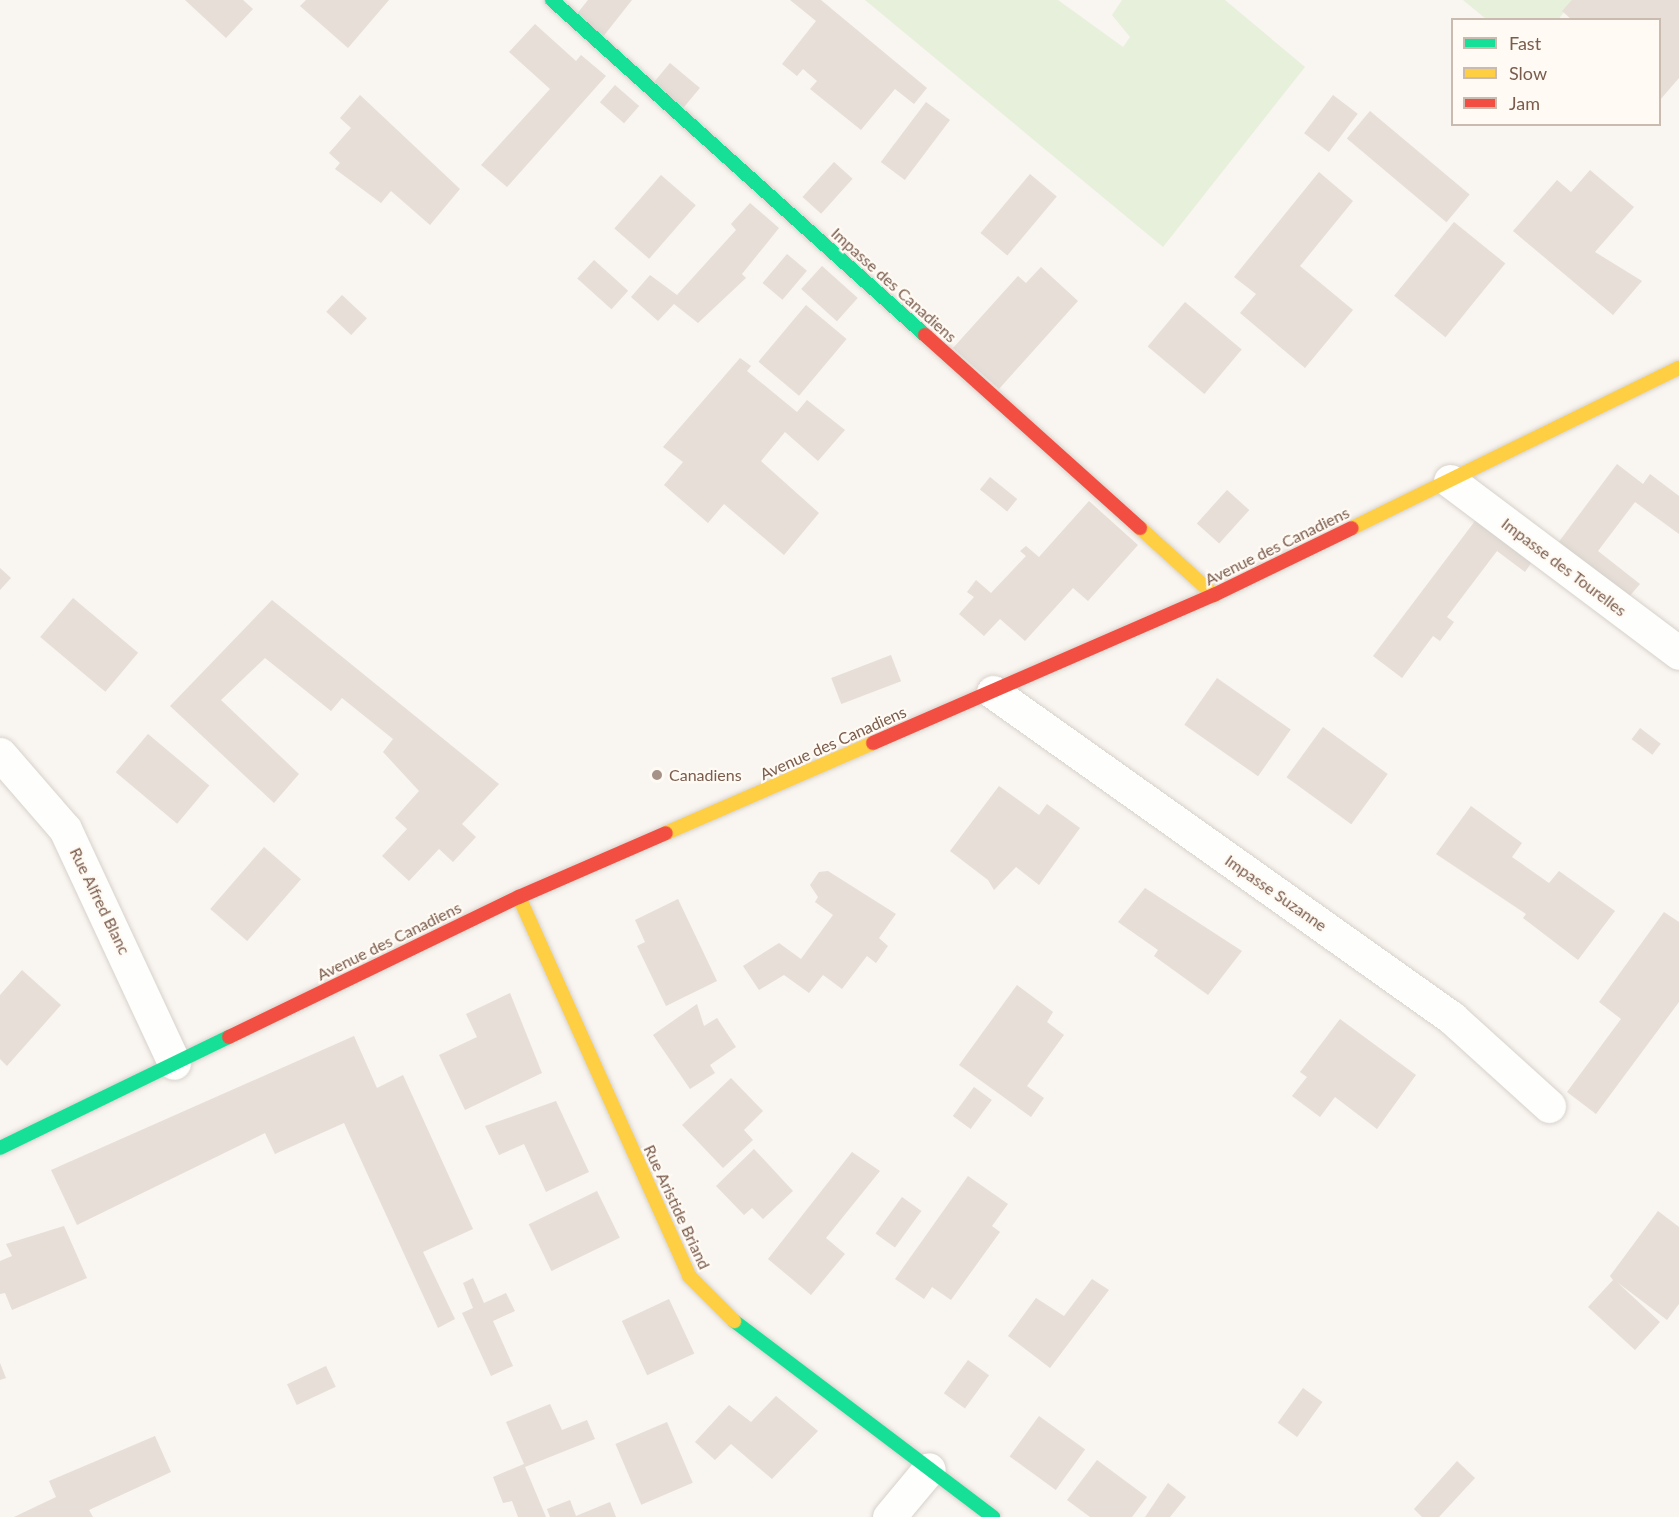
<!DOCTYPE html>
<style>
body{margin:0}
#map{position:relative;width:1679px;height:1517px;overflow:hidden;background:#f9f5f0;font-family:Lato,sans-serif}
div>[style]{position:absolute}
.green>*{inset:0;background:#e7f0db}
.building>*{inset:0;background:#e6ded7;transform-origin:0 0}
.roads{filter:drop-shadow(0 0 2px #d7d1cb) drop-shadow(0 0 2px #d7d1cb)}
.street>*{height:33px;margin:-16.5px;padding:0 16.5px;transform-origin:16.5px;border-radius:16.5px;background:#fefefd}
.fast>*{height:14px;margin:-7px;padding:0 7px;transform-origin:7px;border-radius:7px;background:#16e098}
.slow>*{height:14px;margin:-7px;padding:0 7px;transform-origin:7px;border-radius:7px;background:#ffcf43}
.jam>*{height:14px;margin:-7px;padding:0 7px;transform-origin:7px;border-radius:7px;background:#f24e42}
.dots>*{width:16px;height:16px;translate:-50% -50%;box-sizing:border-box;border:3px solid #fffaf3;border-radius:50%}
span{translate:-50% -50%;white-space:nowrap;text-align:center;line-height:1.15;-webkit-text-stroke:4.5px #fffaf3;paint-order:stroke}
.street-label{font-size:16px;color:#7a5c4d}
.poi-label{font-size:16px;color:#7a5c4d}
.left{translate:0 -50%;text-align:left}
.legend{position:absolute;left:1451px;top:18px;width:210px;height:108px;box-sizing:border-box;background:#fffaf3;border:2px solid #cabbb1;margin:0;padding:8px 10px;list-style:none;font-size:18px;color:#7a5c4d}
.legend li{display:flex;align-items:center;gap:12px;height:30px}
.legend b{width:30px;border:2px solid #cabbb1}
</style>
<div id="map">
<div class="green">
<div style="clip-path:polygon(865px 0,1058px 0,1123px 47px,1130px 37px,1112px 15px,1122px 0,1225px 0,1305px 67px,1163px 247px)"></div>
<div style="clip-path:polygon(1463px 0,1573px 0,1558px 20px,1486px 19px)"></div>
</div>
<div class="building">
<div style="clip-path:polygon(185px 0,243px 0,253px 9px,226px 38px)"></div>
<div style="clip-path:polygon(306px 0,389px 0,348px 48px,300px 6px)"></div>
<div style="clip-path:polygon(588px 0,632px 0,602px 38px,576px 15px)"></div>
<div style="clip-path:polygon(790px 0,821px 0,927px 88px,914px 104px,895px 89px,861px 130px,810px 89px,817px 81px,803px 69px,797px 76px,782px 64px,816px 21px)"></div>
<div style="clip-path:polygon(1572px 0,1679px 0,1679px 78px,1660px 100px,1660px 20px,1572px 20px,1562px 11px)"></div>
<div style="clip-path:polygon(535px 24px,576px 61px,581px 55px,606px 76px,507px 187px,481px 165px,550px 89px,509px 52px)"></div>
<div style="left:670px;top:63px;width:39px;height:26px;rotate:40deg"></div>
<div style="left:615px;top:85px;width:32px;height:23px;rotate:41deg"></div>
<div style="clip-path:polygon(360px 95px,460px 189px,430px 225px,391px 191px,381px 203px,335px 169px,340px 163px,329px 153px,351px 128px,340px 118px)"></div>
<div style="left:1333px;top:95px;width:31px;height:48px;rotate:37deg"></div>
<div style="left:926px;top:102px;width:30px;height:75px;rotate:37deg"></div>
<div style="left:1370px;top:111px;width:130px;height:36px;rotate:40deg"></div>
<div style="left:834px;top:162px;width:25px;height:47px;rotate:42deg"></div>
<div style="clip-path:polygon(1590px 170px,1634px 207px,1595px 252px,1642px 281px,1613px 315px,1513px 231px,1557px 180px,1571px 192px)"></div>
<div style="clip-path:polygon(1319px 172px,1353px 201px,1300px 266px,1353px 310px,1305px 368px,1240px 313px,1256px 294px,1234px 277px)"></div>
<div style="left:1030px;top:174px;width:35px;height:77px;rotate:40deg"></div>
<div style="left:661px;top:175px;width:46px;height:71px;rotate:41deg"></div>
<div style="clip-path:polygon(750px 203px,779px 228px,742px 274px,746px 278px,698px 323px,674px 304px,658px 321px,631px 297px,650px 275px,677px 295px,736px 230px,731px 224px)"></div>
<div style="left:1454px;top:222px;width:66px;height:95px;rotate:39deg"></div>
<div style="left:787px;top:254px;width:26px;height:38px;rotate:40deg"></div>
<div style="left:594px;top:260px;width:46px;height:25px;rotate:42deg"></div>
<div style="left:822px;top:266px;width:48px;height:31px;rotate:42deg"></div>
<div style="clip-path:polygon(1041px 267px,1078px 301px,999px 389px,953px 348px,1018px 276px,1026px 283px)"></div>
<div style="left:342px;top:295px;width:34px;height:23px;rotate:43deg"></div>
<div style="left:1185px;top:302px;width:74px;height:58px;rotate:40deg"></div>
<div style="left:806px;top:305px;width:53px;height:74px;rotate:40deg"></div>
<div style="clip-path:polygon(740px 358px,751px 366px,747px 371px,797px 412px,807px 400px,845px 430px,818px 461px,785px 432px,761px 461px,819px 513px,784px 555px,724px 504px,708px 523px,664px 485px,683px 462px,663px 447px)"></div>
<div style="clip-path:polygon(1617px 464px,1643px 484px,1650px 474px,1679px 496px,1679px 534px,1635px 502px,1598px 551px,1640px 584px,1628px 598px,1555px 547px)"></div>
<div style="left:990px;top:477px;width:35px;height:16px;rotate:39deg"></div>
<div style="left:1227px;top:490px;width:30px;height:45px;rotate:42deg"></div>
<div style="clip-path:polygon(1089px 501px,1138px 545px,1088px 601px,1073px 588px,1025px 641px,1000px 619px,984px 636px,959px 614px,974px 597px,967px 592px,976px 580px,991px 593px,1026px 556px,1020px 551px,1026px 546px,1039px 557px)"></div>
<div style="clip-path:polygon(1478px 517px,1534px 559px,1525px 572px,1497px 551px,1447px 617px,1454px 622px,1440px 641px,1433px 636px,1402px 678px,1373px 656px)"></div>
<div style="clip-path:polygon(0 568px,11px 578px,0 590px)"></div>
<div style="left:73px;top:598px;width:85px;height:51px;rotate:40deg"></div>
<div style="clip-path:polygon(272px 600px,499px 784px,462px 824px,476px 837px,453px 862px,439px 849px,409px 881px,382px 856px,407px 829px,395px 818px,419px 791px,383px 752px,393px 739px,342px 698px,331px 711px,265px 658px,221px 700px,299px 774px,274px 803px,170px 706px)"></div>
<div style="left:891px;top:655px;width:28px;height:64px;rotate:69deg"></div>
<div style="left:1217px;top:678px;width:90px;height:57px;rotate:35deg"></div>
<div style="left:1323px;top:727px;width:80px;height:62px;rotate:36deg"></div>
<div style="left:1640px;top:728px;width:26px;height:14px;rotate:37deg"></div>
<div style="left:148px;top:734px;width:80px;height:50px;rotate:40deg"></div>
<div style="clip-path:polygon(999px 786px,1039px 815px,1047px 804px,1080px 828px,1039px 885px,1016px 867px,994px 890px,988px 880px,950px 851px)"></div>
<div style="clip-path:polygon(1471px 806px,1522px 843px,1512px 857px,1549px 883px,1559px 871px,1615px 911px,1578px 960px,1523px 918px,1526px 914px,1436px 854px)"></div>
<div style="left:264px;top:847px;width:49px;height:82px;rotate:41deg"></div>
<div style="clip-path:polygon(828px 871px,896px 914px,879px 938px,888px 946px,876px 963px,867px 956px,842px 989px,823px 975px,809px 993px,784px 975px,759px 990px,743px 966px,779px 943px,801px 959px,833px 915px,815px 902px,818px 897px,810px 885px,819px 872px)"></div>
<div style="clip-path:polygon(1145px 888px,1242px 951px,1208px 995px,1154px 956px,1158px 950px,1118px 922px)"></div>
<div style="clip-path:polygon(678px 899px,717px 981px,666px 1006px,637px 946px,645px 942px,635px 920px)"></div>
<div style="clip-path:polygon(1664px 912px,1679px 922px,1679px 1002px,1596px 1114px,1567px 1092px,1621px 1019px,1599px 1002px)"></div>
<div style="clip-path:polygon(22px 970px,61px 1005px,7px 1066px,0 1059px,0 995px)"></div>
<div style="clip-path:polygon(1017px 985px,1053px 1012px,1047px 1022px,1064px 1035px,1027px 1086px,1044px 1098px,1031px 1117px,959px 1065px)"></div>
<div style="clip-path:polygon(510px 993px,542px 1073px,465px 1110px,439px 1055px,477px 1037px,466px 1014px)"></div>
<div style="clip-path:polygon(697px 1004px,704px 1026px,717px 1018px,736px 1047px,710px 1065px,715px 1073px,690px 1089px,653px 1035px)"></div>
<div style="clip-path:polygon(1340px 1019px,1416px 1075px,1377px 1129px,1335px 1097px,1320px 1117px,1292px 1096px,1307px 1077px,1300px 1072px)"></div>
<div style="clip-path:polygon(354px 1036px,377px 1088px,403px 1075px,473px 1229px,423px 1252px,455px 1319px,438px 1328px,344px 1123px,275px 1154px,265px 1133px,77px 1225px,51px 1170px)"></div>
<div style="clip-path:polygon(731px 1078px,763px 1111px,744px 1130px,753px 1140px,723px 1168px,682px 1125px)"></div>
<div style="left:974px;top:1087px;width:22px;height:36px;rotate:36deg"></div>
<div style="clip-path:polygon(556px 1101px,589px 1172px,546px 1192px,524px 1144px,499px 1155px,485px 1126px)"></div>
<div style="clip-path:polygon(754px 1149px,793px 1191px,763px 1219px,752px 1208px,744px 1215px,716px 1186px)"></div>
<div style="clip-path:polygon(852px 1152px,880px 1171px,826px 1238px,845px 1254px,811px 1295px,768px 1259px)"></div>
<div style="clip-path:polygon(968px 1176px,1008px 1204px,992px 1226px,1000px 1232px,951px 1300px,932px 1287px,924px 1299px,895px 1279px)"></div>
<div style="left:597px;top:1191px;width:52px;height:76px;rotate:64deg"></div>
<div style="left:902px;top:1197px;width:24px;height:45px;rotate:36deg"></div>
<div style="clip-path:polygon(1658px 1211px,1679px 1227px,1679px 1304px,1667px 1320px,1617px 1282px,1660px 1322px,1635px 1350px,1588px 1307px,1613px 1280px,1610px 1276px)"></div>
<div style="clip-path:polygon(64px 1226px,87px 1278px,12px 1310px,5px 1293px,0 1294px,0 1261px,12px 1256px,6px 1244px)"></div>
<div style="clip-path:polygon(473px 1278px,484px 1303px,506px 1293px,515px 1311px,493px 1321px,513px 1366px,491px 1376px,462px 1313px,473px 1308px,463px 1283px)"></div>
<div style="clip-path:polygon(1092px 1279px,1109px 1290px,1050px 1368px,1008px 1336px,1036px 1298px,1064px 1316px)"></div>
<div style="left:669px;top:1299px;width:60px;height:52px;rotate:65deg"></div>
<div style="left:968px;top:1360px;width:26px;height:41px;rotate:36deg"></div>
<div style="clip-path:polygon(0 1363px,6px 1378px,0 1380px)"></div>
<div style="left:326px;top:1366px;width:23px;height:43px;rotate:65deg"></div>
<div style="left:1303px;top:1388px;width:24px;height:43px;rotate:36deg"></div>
<div style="clip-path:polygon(776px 1396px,818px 1431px,772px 1479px,731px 1444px,715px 1460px,695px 1442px,729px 1405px,751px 1422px)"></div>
<div style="clip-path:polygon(550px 1404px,562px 1430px,587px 1420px,595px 1439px,525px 1467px,546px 1517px,518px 1517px,512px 1501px,503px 1503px,493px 1477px,524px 1464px,506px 1422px)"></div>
<div style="left:1039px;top:1416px;width:57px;height:50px;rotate:36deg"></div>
<div style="left:667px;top:1422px;width:66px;height:56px;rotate:67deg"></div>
<div style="clip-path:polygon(155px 1436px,171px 1472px,89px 1510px,93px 1517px,14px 1517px,56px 1497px,49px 1481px)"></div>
<div style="clip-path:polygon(1097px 1460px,1147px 1497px,1132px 1517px,1090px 1517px,1067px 1500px)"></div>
<div style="clip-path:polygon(1457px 1461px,1475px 1478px,1439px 1517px,1422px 1517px,1414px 1509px)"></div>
<div style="clip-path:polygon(1168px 1483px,1186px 1497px,1170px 1517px,1145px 1517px)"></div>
<div style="clip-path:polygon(570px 1500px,576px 1516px,610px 1502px,616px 1517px,550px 1517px,547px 1509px)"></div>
</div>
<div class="roads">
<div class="street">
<div style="left:1450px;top:481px;width:286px;rotate:36.9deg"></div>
<div style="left:993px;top:692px;width:563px;rotate:35.38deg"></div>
<div style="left:1452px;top:1018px;width:131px;rotate:42.2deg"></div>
<div style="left:0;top:754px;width:99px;rotate:49.1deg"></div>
<div style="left:65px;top:829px;width:258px;rotate:65deg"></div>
<div style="left:889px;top:1517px;width:62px;rotate:-50.2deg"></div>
</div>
<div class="fast">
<div style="left:552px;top:0;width:501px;rotate:41.93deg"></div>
<div style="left:0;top:1148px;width:254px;rotate:-25.9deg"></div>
<div style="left:734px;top:1321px;width:325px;rotate:37.1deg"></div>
</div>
<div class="slow">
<div style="left:1140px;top:528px;width:100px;rotate:42.2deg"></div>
<div style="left:1352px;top:528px;width:364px;rotate:-26.1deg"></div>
<div style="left:666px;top:833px;width:226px;rotate:-23.5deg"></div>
<div style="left:519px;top:897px;width:415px;rotate:65.8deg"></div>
<div style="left:689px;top:1276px;width:64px;rotate:45deg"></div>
</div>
<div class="jam">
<div style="left:925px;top:335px;width:289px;rotate:41.9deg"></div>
<div style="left:873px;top:743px;width:372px;rotate:-23.5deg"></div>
<div style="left:1214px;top:595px;width:153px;rotate:-25.9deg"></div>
<div style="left:229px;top:1037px;width:322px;rotate:-25.8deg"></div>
<div style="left:519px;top:897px;width:160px;rotate:-23.5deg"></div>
</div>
</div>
<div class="dots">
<div style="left:657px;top:775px;background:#a69286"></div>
</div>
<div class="street-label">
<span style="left:894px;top:285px;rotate:42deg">Impasse des Canadiens</span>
<span style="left:1277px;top:546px;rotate:-26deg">Avenue des Canadiens</span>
<span style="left:1564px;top:567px;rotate:37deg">Impasse des Tourelles</span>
<span style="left:833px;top:743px;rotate:-24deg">Avenue des Canadiens</span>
<span style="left:1276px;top:893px;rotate:35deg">Impasse Suzanne</span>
<span style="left:100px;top:901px;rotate:64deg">Rue Alfred Blanc</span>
<span style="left:389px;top:941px;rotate:-26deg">Avenue des Canadiens</span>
<span style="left:677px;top:1207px;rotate:65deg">Rue Aristide Briand</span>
</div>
<div class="poi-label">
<span class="left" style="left:669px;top:775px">Canadiens</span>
</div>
<ul class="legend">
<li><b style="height:8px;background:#16e098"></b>Fast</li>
<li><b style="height:8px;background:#ffcf43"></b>Slow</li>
<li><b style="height:8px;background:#f24e42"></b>Jam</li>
</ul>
</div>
